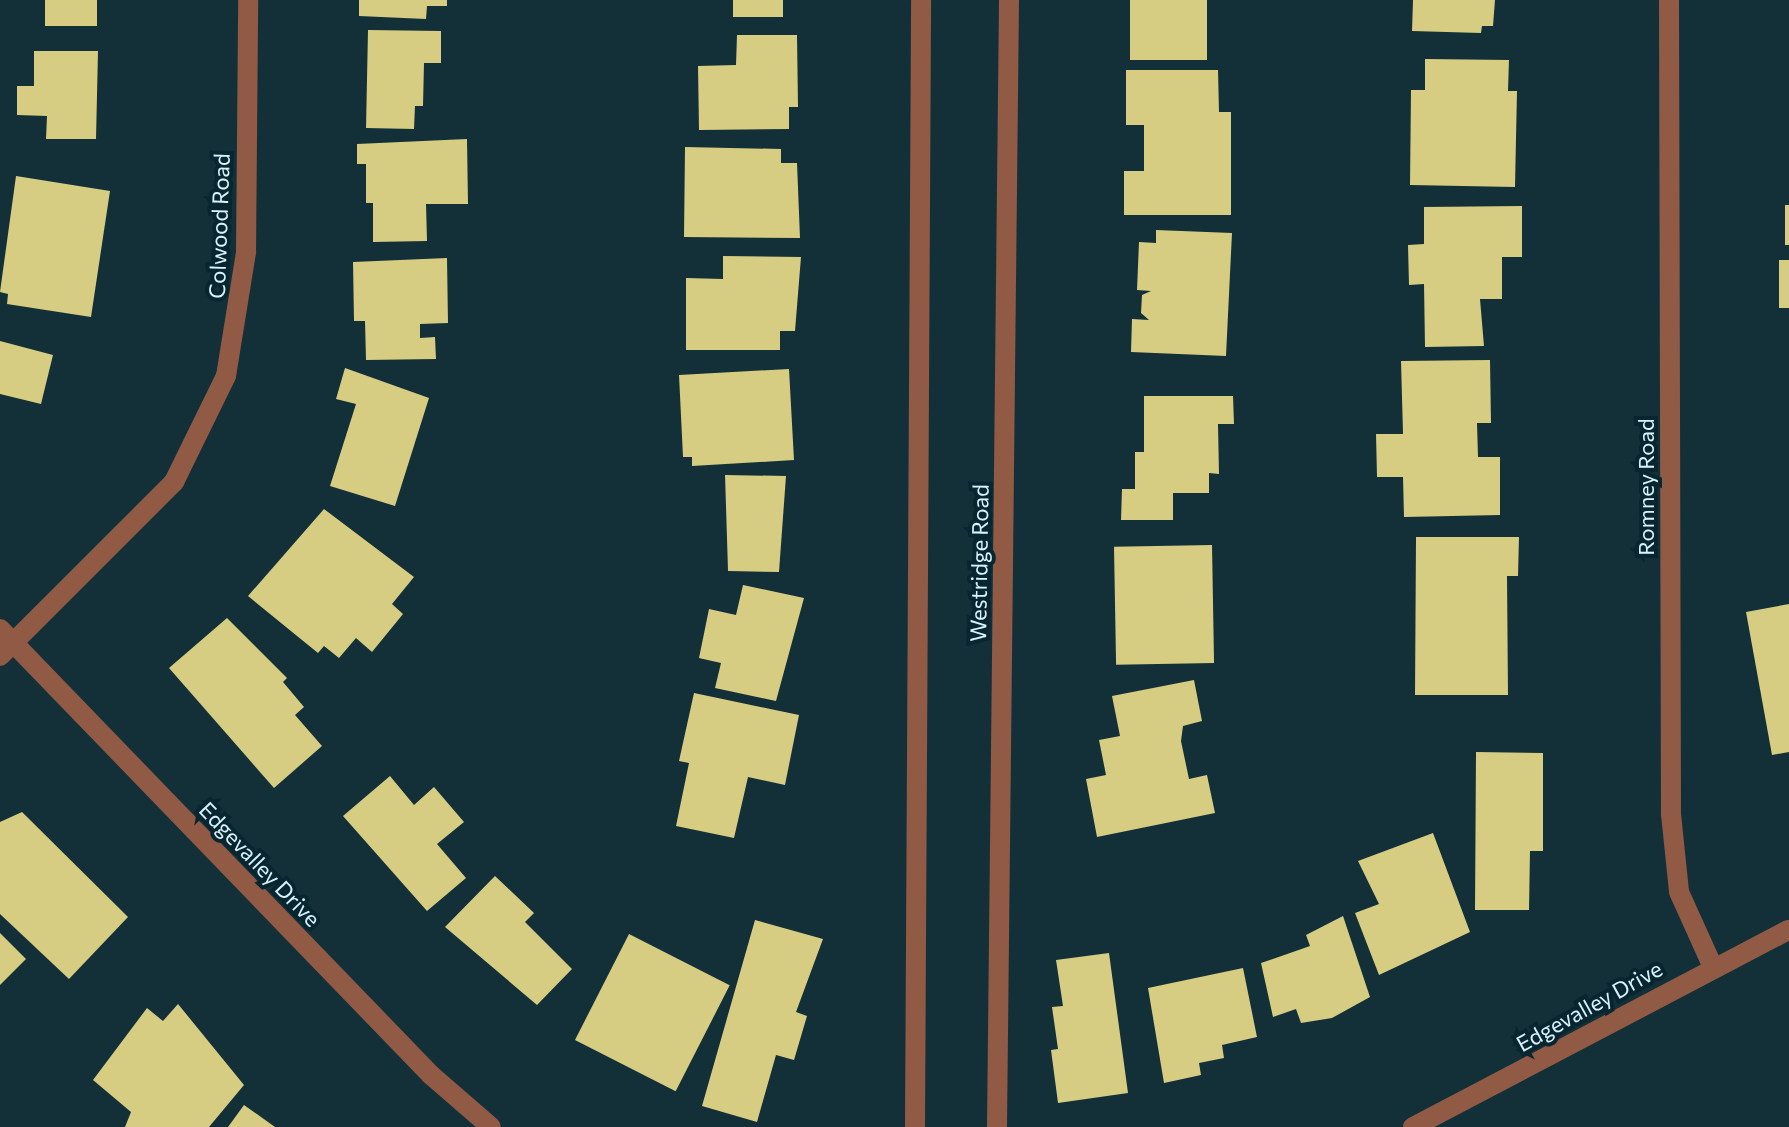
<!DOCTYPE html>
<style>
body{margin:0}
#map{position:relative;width:1789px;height:1127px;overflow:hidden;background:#133039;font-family:Commissioner,sans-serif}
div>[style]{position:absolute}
.building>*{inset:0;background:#d6cd82;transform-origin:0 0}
.minor>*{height:20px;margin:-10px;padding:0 10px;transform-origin:10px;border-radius:10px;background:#905a45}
span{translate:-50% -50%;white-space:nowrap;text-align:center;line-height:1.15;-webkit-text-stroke:8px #08262f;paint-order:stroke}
.street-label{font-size:22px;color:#d9f2fb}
</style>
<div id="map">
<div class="building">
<div style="left:45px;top:0;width:52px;height:26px"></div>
<div style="clip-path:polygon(359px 0,447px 0,447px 6px,427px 6px,426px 19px,359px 16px)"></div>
<div style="left:733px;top:0;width:50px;height:17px"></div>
<div style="left:1130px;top:0;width:77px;height:60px"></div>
<div style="clip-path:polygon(1413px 0,1495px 0,1493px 26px,1482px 26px,1481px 33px,1412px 31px)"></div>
<div style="clip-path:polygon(368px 30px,441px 31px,441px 63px,424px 63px,423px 106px,415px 106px,414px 129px,366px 128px)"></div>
<div style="clip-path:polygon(737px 35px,797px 35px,798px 107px,789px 107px,789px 129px,699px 130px,698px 66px,736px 65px)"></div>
<div style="clip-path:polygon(34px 51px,98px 51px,96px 139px,46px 139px,47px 116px,17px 115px,17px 86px,34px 86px)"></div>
<div style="clip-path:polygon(1425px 59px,1509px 60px,1508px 91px,1517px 91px,1515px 187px,1410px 185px,1411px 90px,1425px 90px)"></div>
<div style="clip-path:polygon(1126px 70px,1218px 70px,1219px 112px,1231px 112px,1231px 215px,1124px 215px,1124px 171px,1144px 171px,1144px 125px,1126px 125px)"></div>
<div style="clip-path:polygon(467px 139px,468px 204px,426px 204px,427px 241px,373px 242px,373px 203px,366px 203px,366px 164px,357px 164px,357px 144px)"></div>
<div style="clip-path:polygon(685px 147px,781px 149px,781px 163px,797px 163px,800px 238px,684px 237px)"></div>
<div style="clip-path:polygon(16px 176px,110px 191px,91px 317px,7px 304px,8px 294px,0 292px)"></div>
<div style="left:1785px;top:205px;width:4px;height:40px"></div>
<div style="clip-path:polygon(1522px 206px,1522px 257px,1502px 257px,1502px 299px,1480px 299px,1484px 346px,1425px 347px,1424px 284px,1409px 285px,1408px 245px,1424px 244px,1424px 207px)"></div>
<div style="clip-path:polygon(1156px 230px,1232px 233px,1226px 356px,1131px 352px,1132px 319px,1149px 320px,1141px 313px,1142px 295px,1151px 291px,1137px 290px,1139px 242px,1156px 243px)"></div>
<div style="clip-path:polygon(723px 256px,801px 257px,795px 331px,780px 331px,780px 350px,686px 350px,686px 278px,723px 279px)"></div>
<div style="clip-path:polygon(447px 258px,448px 323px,420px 324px,420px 338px,435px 337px,436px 359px,366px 360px,365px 321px,354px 321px,353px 262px)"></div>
<div style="left:1789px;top:260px;width:48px;height:10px;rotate:90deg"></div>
<div style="clip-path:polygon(0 341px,53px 355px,41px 404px,0 394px)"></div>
<div style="clip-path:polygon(1490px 360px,1491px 423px,1477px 423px,1478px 457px,1500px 457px,1500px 515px,1404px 517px,1403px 477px,1377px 477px,1376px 434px,1403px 434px,1401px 361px)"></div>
<div style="clip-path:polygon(345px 368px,429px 398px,395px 506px,330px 486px,356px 404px,336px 399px)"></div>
<div style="clip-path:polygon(789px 369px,794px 460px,692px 466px,692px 457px,683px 457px,679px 375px)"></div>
<div style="clip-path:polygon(1144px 396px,1233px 396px,1234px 424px,1218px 424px,1219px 474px,1209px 473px,1209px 493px,1173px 493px,1173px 520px,1121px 520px,1122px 489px,1135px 489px,1135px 452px,1144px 452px)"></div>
<div style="clip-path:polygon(725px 475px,786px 476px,779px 572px,728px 571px)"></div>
<div style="clip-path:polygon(324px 509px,414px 577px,392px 604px,403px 614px,372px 652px,356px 638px,339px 658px,324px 646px,318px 653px,248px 596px)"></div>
<div style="clip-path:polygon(1416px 537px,1519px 537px,1518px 576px,1507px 576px,1508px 695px,1415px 695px)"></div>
<div style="left:1212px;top:545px;width:118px;height:98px;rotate:89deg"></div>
<div style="clip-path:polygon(743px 585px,804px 598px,776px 701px,715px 688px,721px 663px,699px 658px,709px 609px,736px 615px)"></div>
<div style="clip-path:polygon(1789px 604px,1789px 752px,1772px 755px,1746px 612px)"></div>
<div style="clip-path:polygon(227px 618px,287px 678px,283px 682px,304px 707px,295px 715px,322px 746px,274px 788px,169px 668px)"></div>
<div style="clip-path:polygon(1194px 680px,1202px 721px,1183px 726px,1181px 741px,1189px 779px,1207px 775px,1215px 813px,1097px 837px,1086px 779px,1106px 775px,1099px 740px,1120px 736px,1112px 696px)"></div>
<div style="clip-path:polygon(694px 693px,799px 715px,785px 785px,748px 777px,734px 838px,676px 826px,689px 763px,679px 761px)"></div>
<div style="clip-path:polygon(1476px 752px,1543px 753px,1543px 851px,1530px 851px,1529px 910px,1475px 910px)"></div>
<div style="clip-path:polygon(390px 776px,414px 805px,434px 787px,464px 822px,437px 844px,466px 878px,427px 911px,343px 816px)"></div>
<div style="clip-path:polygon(22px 812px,128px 917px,69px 979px,0 914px,0 822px)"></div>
<div style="clip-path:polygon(1433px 833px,1470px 932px,1379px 975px,1355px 913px,1379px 904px,1358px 861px)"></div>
<div style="clip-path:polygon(495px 876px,534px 913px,525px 922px,572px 969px,537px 1005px,445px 927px)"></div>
<div style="clip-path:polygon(1343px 916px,1370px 997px,1332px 1018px,1301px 1023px,1296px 1009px,1273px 1017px,1261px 963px,1310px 946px,1306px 935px)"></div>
<div style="clip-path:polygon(755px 920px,823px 939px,796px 1012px,807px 1016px,794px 1060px,776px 1055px,757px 1122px,702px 1106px)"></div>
<div style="clip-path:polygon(0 933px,26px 959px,0 985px)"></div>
<div style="left:629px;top:934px;width:113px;height:119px;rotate:27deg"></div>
<div style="clip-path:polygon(1109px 953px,1128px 1093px,1058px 1103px,1051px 1050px,1058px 1049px,1052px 1007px,1063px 1006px,1056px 960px)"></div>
<div style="clip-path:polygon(1243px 968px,1257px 1037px,1222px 1045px,1224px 1058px,1199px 1063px,1201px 1075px,1164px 1083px,1148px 988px)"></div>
<div style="clip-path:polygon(178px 1004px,244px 1085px,209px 1127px,125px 1127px,131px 1112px,93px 1080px,147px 1008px,163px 1021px)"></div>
<div style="clip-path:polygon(244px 1105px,275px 1127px,228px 1127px)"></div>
</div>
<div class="minor">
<div style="left:1669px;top:0;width:814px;rotate:89.86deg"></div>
<div style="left:1671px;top:814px;width:78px;rotate:84.1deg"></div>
<div style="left:1679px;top:892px;width:80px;rotate:65.7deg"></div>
<div style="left:0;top:629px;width:620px;rotate:45.98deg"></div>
<div style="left:431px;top:1075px;width:79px;rotate:40.9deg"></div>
<div style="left:0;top:656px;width:246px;rotate:-45deg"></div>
<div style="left:174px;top:482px;width:118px;rotate:-63.9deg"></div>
<div style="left:226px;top:376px;width:126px;rotate:-80.8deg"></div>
<div style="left:246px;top:252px;width:252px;rotate:-89.5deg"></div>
<div style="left:915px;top:1127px;width:1127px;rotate:-89.69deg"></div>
<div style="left:997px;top:1127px;width:1127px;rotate:-89.39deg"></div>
<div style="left:1413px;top:1127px;width:424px;rotate:-27.7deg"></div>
</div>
<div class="street-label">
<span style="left:219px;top:226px;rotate:-88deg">Colwood Road</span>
<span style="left:1646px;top:487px;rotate:-90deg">Romney Road</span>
<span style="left:979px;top:563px;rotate:-89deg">Westridge Road</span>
<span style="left:260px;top:864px;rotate:46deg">Edgevalley Drive</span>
<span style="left:1589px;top:1006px;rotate:-29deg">Edgevalley Drive</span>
</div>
</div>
